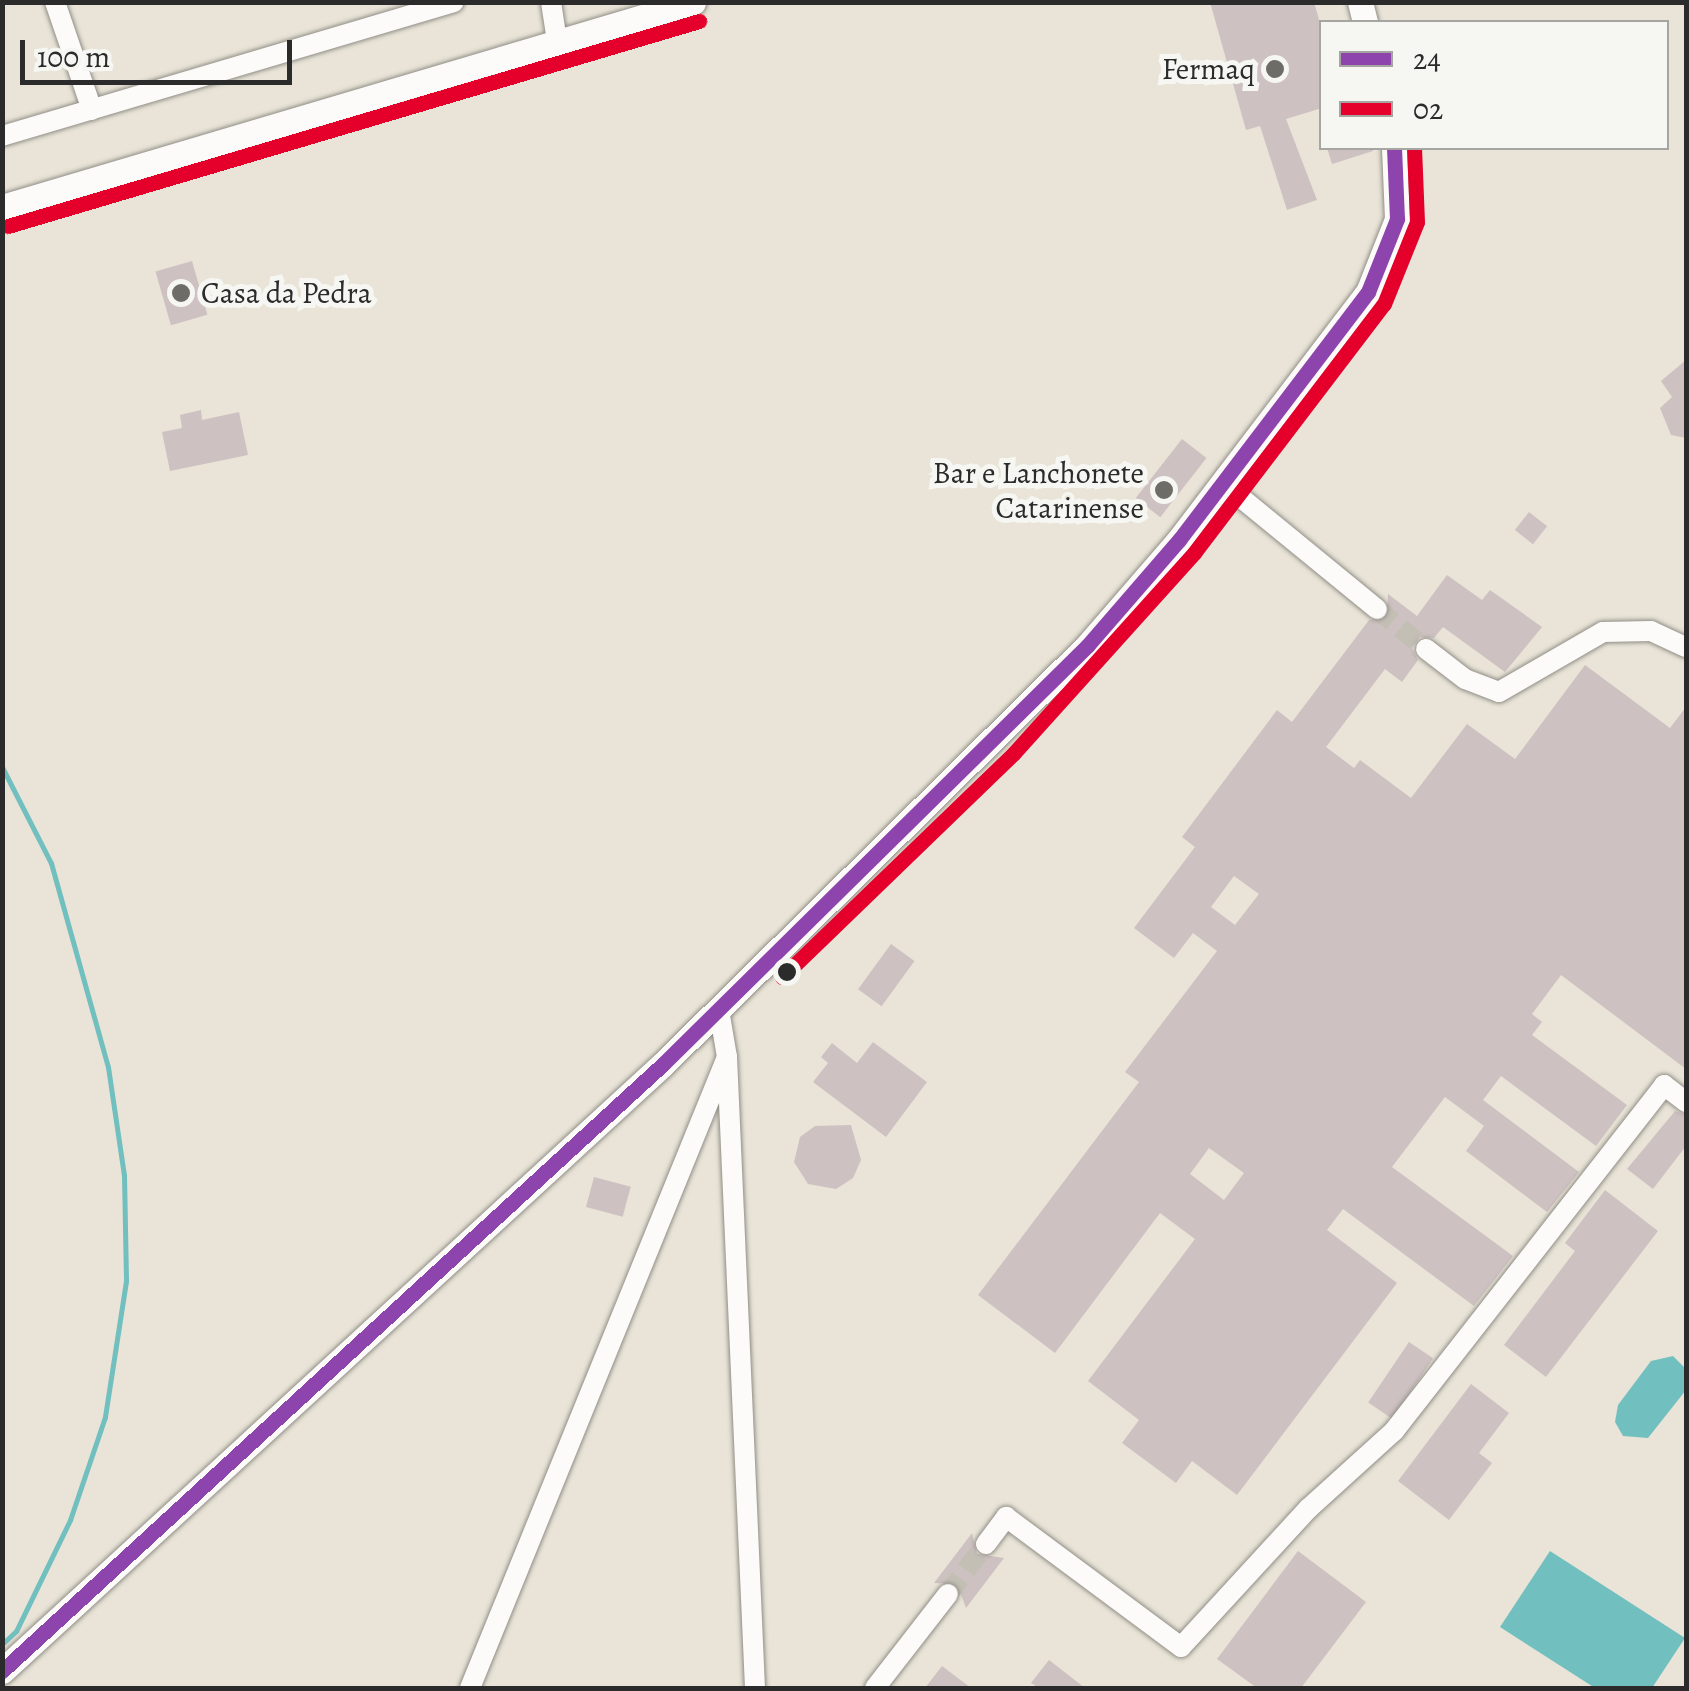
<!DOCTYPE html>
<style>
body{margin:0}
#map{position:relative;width:1689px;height:1691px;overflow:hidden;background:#e9e4d7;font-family:Alegreya,serif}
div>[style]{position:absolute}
.water>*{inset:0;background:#71bfbf}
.stream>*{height:5px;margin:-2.5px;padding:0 2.5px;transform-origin:2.5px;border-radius:2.5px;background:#71bfbf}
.building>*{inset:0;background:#cec1c1;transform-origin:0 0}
.minor-tunnel>*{height:20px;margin-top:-10px;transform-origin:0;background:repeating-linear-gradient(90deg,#c3bfb5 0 20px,transparent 0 30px)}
.roads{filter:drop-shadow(0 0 2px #908e87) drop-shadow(0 0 2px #908e87)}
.minor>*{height:20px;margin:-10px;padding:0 10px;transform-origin:10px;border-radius:10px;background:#fcfbf9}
.major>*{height:25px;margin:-12.5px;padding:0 12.5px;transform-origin:12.5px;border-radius:12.5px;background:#fcfbf9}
.bus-1>*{height:15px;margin:-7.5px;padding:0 7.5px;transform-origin:7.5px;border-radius:7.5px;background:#8e44ad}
.bus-2>*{height:15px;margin:-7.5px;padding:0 7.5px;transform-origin:7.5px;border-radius:7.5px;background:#e4002b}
.dots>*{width:28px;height:28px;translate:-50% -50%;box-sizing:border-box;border:5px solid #f6f6f2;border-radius:50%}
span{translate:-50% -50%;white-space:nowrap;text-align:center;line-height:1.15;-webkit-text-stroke:10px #f6f6f2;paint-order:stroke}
.poi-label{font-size:30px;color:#2b2b2b}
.right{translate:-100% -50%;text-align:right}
.left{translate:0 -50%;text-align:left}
.frame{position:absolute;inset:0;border:5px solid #2b2b2b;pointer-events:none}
.legend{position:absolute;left:1319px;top:20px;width:350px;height:130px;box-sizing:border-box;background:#f6f6f2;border:2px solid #a5a5a2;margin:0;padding:12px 18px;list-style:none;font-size:30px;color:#2b2b2b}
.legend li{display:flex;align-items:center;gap:20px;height:50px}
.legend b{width:50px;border:2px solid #a5a5a2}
.scale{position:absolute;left:20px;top:40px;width:272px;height:45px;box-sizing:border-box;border:5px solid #2b2b2b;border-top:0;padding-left:12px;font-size:30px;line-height:35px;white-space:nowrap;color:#2b2b2b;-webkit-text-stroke:8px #f6f6f2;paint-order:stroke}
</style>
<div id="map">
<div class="water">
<div style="clip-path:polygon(1673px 1356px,1686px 1369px,1686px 1390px,1648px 1438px,1623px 1436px,1615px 1422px,1618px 1405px,1651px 1361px)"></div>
<div style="clip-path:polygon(1550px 1551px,1685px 1638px,1652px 1688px,1595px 1688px,1500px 1627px)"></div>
</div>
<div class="stream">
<div style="left:2px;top:767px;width:108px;rotate:63deg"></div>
<div style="left:51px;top:863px;width:212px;rotate:74.4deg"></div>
<div style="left:108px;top:1067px;width:109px;rotate:81.6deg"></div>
<div style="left:124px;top:1175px;width:106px;rotate:88.9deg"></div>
<div style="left:126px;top:1281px;width:138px;rotate:98.8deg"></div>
<div style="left:105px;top:1417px;width:109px;rotate:108.8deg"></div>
<div style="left:70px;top:1520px;width:123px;rotate:115.9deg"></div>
<div style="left:16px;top:1631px;width:19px;rotate:137deg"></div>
</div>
<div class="building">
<div style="clip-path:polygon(1210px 2px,1314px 2px,1322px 30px,1322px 108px,1286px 119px,1317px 200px,1287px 210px,1260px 126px,1246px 130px)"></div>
<div style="clip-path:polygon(1327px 148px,1373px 148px,1373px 151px,1332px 164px)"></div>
<div style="left:192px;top:261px;width:56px;height:38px;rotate:74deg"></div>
<div style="clip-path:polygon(1686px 360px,1686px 438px,1671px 435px,1660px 408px,1672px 397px,1661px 381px)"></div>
<div style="clip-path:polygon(201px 410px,202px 420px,239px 412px,248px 455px,170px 471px,162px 432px,182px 428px,180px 415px)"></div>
<div style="left:1182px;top:439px;width:31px;height:75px;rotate:38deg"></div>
<div style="left:1529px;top:512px;width:23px;height:23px;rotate:38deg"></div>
<div style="clip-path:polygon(evenodd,1447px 575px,1482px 600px,1490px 590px,1542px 627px,1505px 672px,1443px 627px,1434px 638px,1420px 637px,1412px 648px,1418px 660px,1402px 682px,1385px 669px,1326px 747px,1354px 768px,1360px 760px,1411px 798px,1467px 724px,1515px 759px,1585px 665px,1670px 728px,1686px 707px,1686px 1069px,1561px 975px,1532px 1014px,1542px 1022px,1532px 1035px,1627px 1105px,1596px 1146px,1501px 1076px,1483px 1100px,1579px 1172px,1576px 1176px,1547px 1212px,1466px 1151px,1484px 1126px,1445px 1097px,1392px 1167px,1513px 1256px,1474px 1306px,1343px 1209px,1327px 1230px,1397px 1283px,1237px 1495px,1192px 1461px,1176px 1483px,1122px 1443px,1139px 1420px,1088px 1381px,1195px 1239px,1160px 1213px,1055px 1353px,978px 1295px,1139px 1082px,1125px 1072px,1217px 951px,1193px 933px,1174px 958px,1134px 928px,1195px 847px,1182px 837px,1277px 710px,1292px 722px,1369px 620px,1387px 618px,1388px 594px,1417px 616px,1447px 575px,1234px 876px,1259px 894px,1235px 925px,1211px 907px,1234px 876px,1447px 575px,1209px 1148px,1244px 1173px,1224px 1200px,1190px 1174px,1209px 1148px)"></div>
<div style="left:891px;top:944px;width:29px;height:56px;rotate:36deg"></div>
<div style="clip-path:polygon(873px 1042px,927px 1082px,886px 1137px,813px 1082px,828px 1063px,821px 1057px,832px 1043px,857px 1063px)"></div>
<div style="clip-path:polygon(1675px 1111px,1686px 1115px,1686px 1146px,1653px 1189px,1627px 1169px)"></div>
<div style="clip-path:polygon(851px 1125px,861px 1160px,853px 1178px,836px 1189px,808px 1184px,794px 1162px,800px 1137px,815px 1126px)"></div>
<div style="left:594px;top:1177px;width:38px;height:31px;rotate:15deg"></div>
<div style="clip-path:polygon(1605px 1190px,1658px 1231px,1546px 1377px,1504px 1345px,1575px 1251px,1565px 1243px)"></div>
<div style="left:1409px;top:1342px;width:29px;height:73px;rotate:34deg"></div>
<div style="clip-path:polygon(1471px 1384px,1509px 1413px,1479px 1453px,1492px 1463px,1449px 1520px,1398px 1481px)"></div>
<div style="clip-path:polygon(972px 1533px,977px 1554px,1004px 1558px,966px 1608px,957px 1584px,934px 1583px)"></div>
<div style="clip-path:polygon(1298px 1551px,1366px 1602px,1301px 1688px,1257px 1688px,1217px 1659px)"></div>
<div style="clip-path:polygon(1049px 1660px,1085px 1688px,1039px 1688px,1031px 1683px)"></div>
<div style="clip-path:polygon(942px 1666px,971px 1688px,925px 1688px)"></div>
</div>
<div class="minor-tunnel">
<div style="left:1377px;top:609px;width:63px;rotate:39.2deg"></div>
<div style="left:948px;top:1594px;width:63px;rotate:-52.8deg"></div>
</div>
<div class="roads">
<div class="minor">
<div style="left:55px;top:2px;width:114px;rotate:71.1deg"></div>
<div style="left:551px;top:2px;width:47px;rotate:81.3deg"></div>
<div style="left:2px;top:136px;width:471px;rotate:-16.5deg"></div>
<div style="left:1223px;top:483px;width:199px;rotate:39.3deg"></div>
<div style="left:1426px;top:649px;width:49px;rotate:37.6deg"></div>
<div style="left:1465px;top:679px;width:36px;rotate:21deg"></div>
<div style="left:1499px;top:692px;width:120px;rotate:-30deg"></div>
<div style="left:1603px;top:632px;width:48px;rotate:-1.2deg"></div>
<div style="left:1651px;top:631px;width:38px;rotate:25deg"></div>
<div style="left:719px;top:1010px;width:48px;rotate:80.3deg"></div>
<div style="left:727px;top:1057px;width:632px;rotate:87.46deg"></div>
<div style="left:986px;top:1544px;width:34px;rotate:-53deg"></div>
<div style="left:1006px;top:1517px;width:218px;rotate:36.6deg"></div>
<div style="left:1181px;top:1647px;width:189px;rotate:-47.4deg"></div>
<div style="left:1309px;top:1508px;width:115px;rotate:-42.2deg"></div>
<div style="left:1394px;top:1431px;width:439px;rotate:-52deg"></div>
<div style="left:1664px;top:1085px;width:28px;rotate:38deg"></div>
<div style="left:470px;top:1688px;width:681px;rotate:-67.84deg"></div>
<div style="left:875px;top:1688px;width:119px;rotate:-52.2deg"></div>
</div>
<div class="major">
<div style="left:1360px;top:2px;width:21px;rotate:76deg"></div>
<div style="left:2px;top:207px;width:721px;rotate:-16.52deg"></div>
<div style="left:2px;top:1671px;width:897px;rotate:-42.56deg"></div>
<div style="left:663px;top:1064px;width:597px;rotate:-44.59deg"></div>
<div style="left:1088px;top:645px;width:139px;rotate:-49.1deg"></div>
<div style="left:1179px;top:540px;width:312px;rotate:-52.7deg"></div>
<div style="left:1368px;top:292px;width:79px;rotate:-68.3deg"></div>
<div style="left:1397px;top:219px;width:71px;rotate:-92.4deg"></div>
</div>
</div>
<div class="bus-1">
<div style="left:2px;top:1671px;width:897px;rotate:-42.56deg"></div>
<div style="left:663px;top:1064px;width:597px;rotate:-44.59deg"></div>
<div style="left:1088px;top:645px;width:139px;rotate:-49.1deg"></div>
<div style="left:1179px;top:540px;width:312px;rotate:-52.7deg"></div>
<div style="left:1368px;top:292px;width:79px;rotate:-68.3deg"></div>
<div style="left:1397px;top:219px;width:71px;rotate:-92.4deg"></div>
</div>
<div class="bus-2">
<div style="left:8px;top:226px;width:721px;rotate:-16.52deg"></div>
<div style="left:782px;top:977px;width:322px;rotate:-44deg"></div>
<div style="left:1014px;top:753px;width:269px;rotate:-48deg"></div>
<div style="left:1194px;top:553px;width:313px;rotate:-52.7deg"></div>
<div style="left:1384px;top:304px;width:88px;rotate:-68.1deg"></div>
<div style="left:1417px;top:222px;width:74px;rotate:-92.3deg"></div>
</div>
<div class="dots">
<div style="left:1275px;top:69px;background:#6e6c67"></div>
<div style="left:181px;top:293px;background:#6e6c67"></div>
<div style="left:1164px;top:490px;background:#6e6c67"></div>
<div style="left:787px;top:972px;background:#2b2b2b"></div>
</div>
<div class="poi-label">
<span class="right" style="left:1255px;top:69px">Fermaq</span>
<span class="left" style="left:201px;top:293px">Casa da Pedra</span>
<span class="right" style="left:1144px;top:490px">Bar e Lanchonete<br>Catarinense</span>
</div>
<div class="frame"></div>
<ul class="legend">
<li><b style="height:12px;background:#8e44ad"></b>24</li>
<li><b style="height:12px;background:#e4002b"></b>02</li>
</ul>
<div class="scale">100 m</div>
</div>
